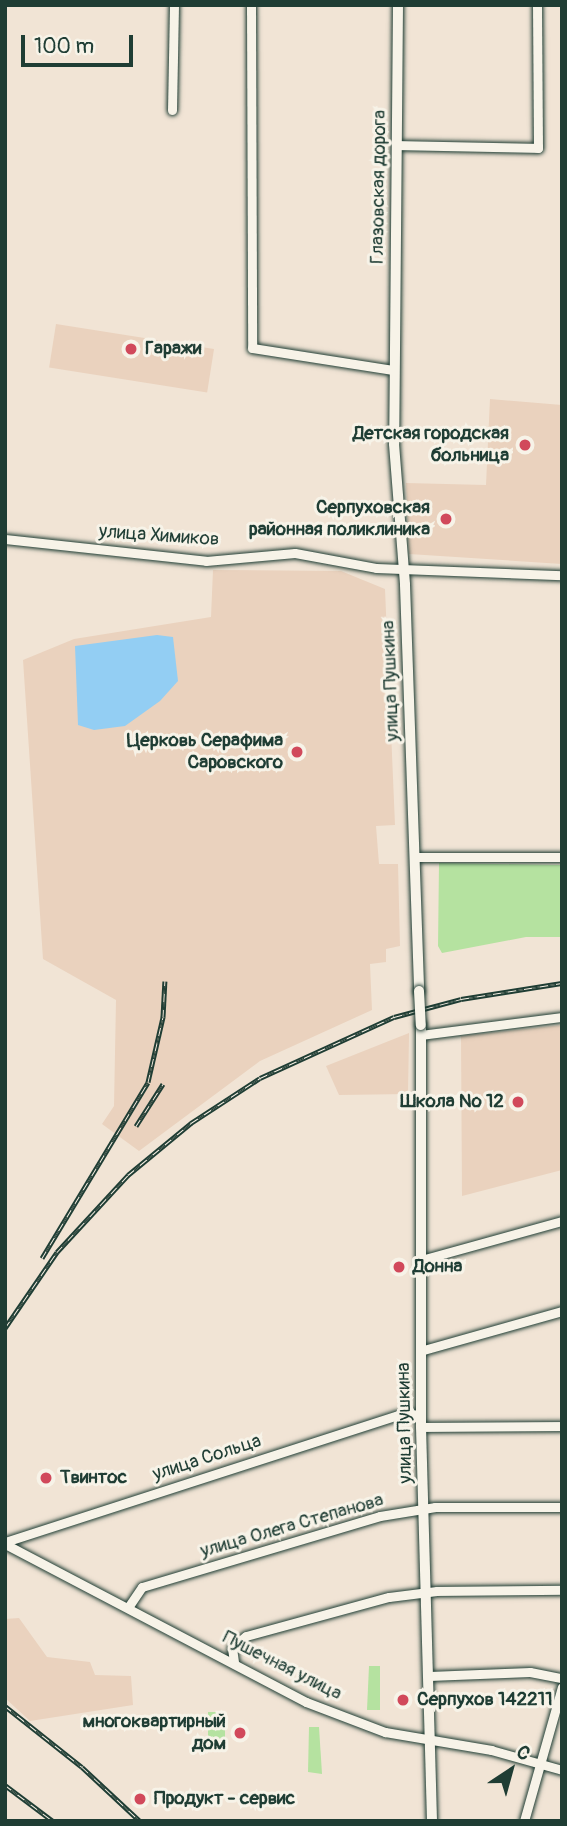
<!DOCTYPE html>
<meta charset="utf-8">
<style>
body{margin:0}
#map{position:relative;width:567px;height:1826px;overflow:hidden;background:#f1e4d5;font-family:Pangolin,sans-serif}
div>[style]{position:absolute}
.built>*{inset:0;background:#ead2be;transform-origin:0 0}
.green>*{inset:0;background:#b5e2a0;transform-origin:0 0}
.water>*{inset:0;background:#93cef3}
.roads{filter:drop-shadow(0 0 2px #1f3d34) drop-shadow(0 0 2px #1f3d34)}
.minor>*{height:9px;margin:-4.5px;padding:0 4.5px;transform-origin:4.5px;border-radius:4.5px;background:#f7f3e8}
.tertiary>*{height:10px;margin:-5px;padding:0 5px;transform-origin:5px;border-radius:5px;background:#f7f3e8}
.rail>*{height:5px;margin-top:-2.5px;transform-origin:0;background:repeating-linear-gradient(90deg,#f7f3e8 0 8px,#1f3d34 0 16px);box-sizing:border-box;border-block:2px solid #1f3d34}
.bridges{filter:drop-shadow(0 0 2px #1f3d34) drop-shadow(0 0 2px #1f3d34)}
.tertiary-bridge>*{height:10px;margin:-5px;padding:0 5px;transform-origin:5px;border-radius:5px;background:#f7f3e8}
.dots>*{width:19px;height:19px;translate:-50% -50%;box-sizing:border-box;border:4px solid #f7f3e8;border-radius:50%}
span{translate:-50% -50%;white-space:nowrap;text-align:center;line-height:1.15;-webkit-text-stroke:6px #f7f3e8;paint-order:stroke}
.street-label{font-size:19px;color:#1f3d34}
.poi-label{font-size:19px;color:#1f3d34;font-weight:700}
.left{translate:0 -50%;text-align:left}
.right{translate:-100% -50%;text-align:right}
.frame{position:absolute;inset:0;border:7px solid #1f3d34;pointer-events:none}
.north{position:absolute;left:476px;top:1735px;width:70px;height:70px;-webkit-text-stroke:5px #f7f3e8;paint-order:stroke;rotate:36deg;font-size:19px;font-weight:700;line-height:28px;text-align:center;color:#1f3d34}
.north::after{content:'';display:block;margin:auto;width:24px;height:32px;background:#1f3d34;clip-path:polygon(50% 0,100% 100%,50% 72%,0 100%)}
.scale{position:absolute;left:21px;top:35px;width:112px;height:32px;box-sizing:border-box;border:4px solid #1f3d34;border-top:0;padding-left:9px;font-size:21px;line-height:24px;white-space:nowrap;color:#1f3d34;-webkit-text-stroke:5px #f7f3e8;paint-order:stroke}
</style>
<div id="map">
<div class="built">
<div style="left:56px;top:324px;width:160px;height:44px;rotate:9deg"></div>
<div style="clip-path:polygon(490px 399px,562px 405px,562px 564px,409px 554px,406px 483px,486px 485px)"></div>
<div style="clip-path:polygon(213px 570px,341px 571px,385px 589px,395px 825px,376px 826px,379px 864px,398px 864px,400px 946px,386px 949px,386px 962px,370px 964px,372px 1010px,260px 1061px,139px 1151px,102px 1124px,114px 1106px,116px 1000px,43px 959px,23px 660px,74px 639px,211px 617px)"></div>
<div style="clip-path:polygon(562px 1025px,562px 1170px,462px 1196px,461px 1036px)"></div>
<div style="clip-path:polygon(409px 1033px,408px 1094px,339px 1095px,326px 1066px)"></div>
<div style="clip-path:polygon(19px 1618px,47px 1657px,90px 1662px,95px 1675px,131px 1676px,133px 1705px,30px 1721px,5px 1698px,5px 1619px)"></div>
</div>
<div class="green">
<div style="clip-path:polygon(439px 863px,562px 865px,562px 937px,526px 937px,442px 953px,438px 946px)"></div>
<div style="clip-path:polygon(369px 1666px,380px 1666px,380px 1710px,367px 1710px)"></div>
<div style="left:208px;top:1712px;width:17px;height:34px"></div>
<div style="clip-path:polygon(309px 1727px,319px 1727px,322px 1774px,308px 1772px)"></div>
</div>
<div class="water">
<div style="clip-path:polygon(157px 635px,173px 637px,178px 681px,160px 701px,125px 726px,94px 730px,78px 725px,75px 646px)"></div>
</div>
<div class="roads">
<div class="minor">
<div style="left:251px;top:5px;width:343px;rotate:89.8deg"></div>
<div style="left:252px;top:348px;width:143px;rotate:8.9deg"></div>
<div style="left:172px;top:110px;width:105px;rotate:-88.9deg"></div>
<div style="left:398px;top:145px;width:140px;rotate:1.2deg"></div>
<div style="left:538px;top:148px;width:143px;rotate:-90.4deg"></div>
<div style="left:5px;top:539px;width:202px;rotate:6.2deg"></div>
<div style="left:206px;top:561px;width:89px;rotate:-5.1deg"></div>
<div style="left:295px;top:553px;width:82px;rotate:10.5deg"></div>
<div style="left:376px;top:568px;width:186px;rotate:2.2deg"></div>
<div style="left:416px;top:857px;width:146px"></div>
<div style="left:421px;top:1035px;width:142px;rotate:-7.3deg"></div>
<div style="left:421px;top:1260px;width:146px;rotate:-15.5deg"></div>
<div style="left:420px;top:1351px;width:148px;rotate:-15.7deg"></div>
<div style="left:421px;top:1427px;width:141px;rotate:-0.4deg"></div>
<div style="left:5px;top:1542px;width:413px;rotate:-17.9deg"></div>
<div style="left:398px;top:1415px;width:23px;rotate:-2deg"></div>
<div style="left:5px;top:1544px;width:340px;rotate:27.7deg"></div>
<div style="left:306px;top:1702px;width:85px;rotate:20.8deg"></div>
<div style="left:385px;top:1732px;width:108px;rotate:9.6deg"></div>
<div style="left:491px;top:1750px;width:74px;rotate:15.7deg"></div>
<div style="left:129px;top:1606px;width:23px;rotate:-56deg"></div>
<div style="left:142px;top:1587px;width:248px;rotate:-16.6deg"></div>
<div style="left:380px;top:1516px;width:56px;rotate:-9.3deg"></div>
<div style="left:435px;top:1507px;width:127px"></div>
<div style="left:234px;top:1662px;width:14px;rotate:-98deg"></div>
<div style="left:232px;top:1648px;width:18px;rotate:-41deg"></div>
<div style="left:246px;top:1636px;width:148px;rotate:-15.3deg"></div>
<div style="left:389px;top:1597px;width:48px;rotate:-7.1deg"></div>
<div style="left:437px;top:1591px;width:125px;rotate:-0.5deg"></div>
<div style="left:429px;top:1676px;width:101px;rotate:-2.3deg"></div>
<div style="left:530px;top:1672px;width:33px;rotate:11deg"></div>
<div style="left:524px;top:1821px;width:139px;rotate:-74.2deg"></div>
</div>
<div class="tertiary">
<div style="left:398px;top:5px;width:439px;rotate:90.5deg"></div>
<div style="left:394px;top:444px;width:141px;rotate:85.5deg"></div>
<div style="left:405px;top:585px;width:406px;rotate:88deg"></div>
<div style="left:421px;top:1025px;width:402px;rotate:90deg"></div>
<div style="left:421px;top:1427px;width:394px;rotate:88.4deg"></div>
</div>
</div>
<div class="rail">
<div style="left:136px;top:1126px;width:50px;rotate:-57.3deg"></div>
<div style="left:42px;top:1258px;width:205px;rotate:-58.9deg"></div>
<div style="left:148px;top:1082px;width:67px;rotate:-77deg"></div>
<div style="left:163px;top:1017px;width:36px;rotate:-87deg"></div>
<div style="left:5px;top:1328px;width:92px;rotate:-55.6deg"></div>
<div style="left:57px;top:1252px;width:105px;rotate:-47.3deg"></div>
<div style="left:128px;top:1175px;width:82px;rotate:-39.5deg"></div>
<div style="left:191px;top:1123px;width:82px;rotate:-33.1deg"></div>
<div style="left:260px;top:1078px;width:147px;rotate:-24.5deg"></div>
<div style="left:394px;top:1017px;width:69px;rotate:-15deg"></div>
<div style="left:461px;top:999px;width:102px;rotate:-9deg"></div>
<div style="left:5px;top:1706px;width:98px;rotate:38.4deg"></div>
<div style="left:82px;top:1767px;width:79px;rotate:43deg"></div>
<div style="left:5px;top:1785px;width:60px;rotate:36.9deg"></div>
</div>
<div class="bridges">
<div class="tertiary-bridge">
<div style="left:419px;top:991px;width:34px;rotate:87deg"></div>
</div>
</div>
<div class="dots">
<div style="left:131px;top:349px;background:#d1495b"></div>
<div style="left:525px;top:445px;background:#d1495b"></div>
<div style="left:446px;top:519px;background:#d1495b"></div>
<div style="left:297px;top:752px;background:#d1495b"></div>
<div style="left:518px;top:1102px;background:#d1495b"></div>
<div style="left:399px;top:1267px;background:#d1495b"></div>
<div style="left:46px;top:1478px;background:#d1495b"></div>
<div style="left:403px;top:1700px;background:#d1495b"></div>
<div style="left:240px;top:1733px;background:#d1495b"></div>
<div style="left:140px;top:1799px;background:#d1495b"></div>
</div>
<div class="street-label">
<span style="left:379px;top:187px;rotate:-89deg">Глазовская дорога</span>
<span style="left:159px;top:536px;rotate:4deg">улица Химиков</span>
<span style="left:391px;top:681px;rotate:-92deg">улица Пушкина</span>
<span style="left:405px;top:1423px;rotate:-91deg">улица Пушкина</span>
<span style="left:207px;top:1458px;rotate:-18deg">улица Сольца</span>
<span style="left:292px;top:1526px;rotate:-16deg">улица Олега Степанова</span>
<span style="left:282px;top:1666px;rotate:27deg">Пушечная улица</span>
</div>
<div class="poi-label">
<span class="left" style="left:145px;top:349px">Гаражи</span>
<span class="right" style="left:509px;top:445px">Детская городская<br>больница</span>
<span class="right" style="left:430px;top:519px">Серпуховская<br>районная поликлиника</span>
<span class="right" style="left:283px;top:752px">Церковь Серафима<br>Саровского</span>
<span class="right" style="left:504px;top:1102px">Школа № 12</span>
<span class="left" style="left:413px;top:1267px">Донна</span>
<span class="left" style="left:60px;top:1478px">Твинтос</span>
<span class="left" style="left:417px;top:1700px">Серпухов 142211</span>
<span class="right" style="left:226px;top:1733px">многоквартирный<br>дом</span>
<span class="left" style="left:154px;top:1799px">Продукт - сервис</span>
</div>
<div class="frame"></div>
<div class="north">С</div>
<div class="scale">100 m</div>
</div>
